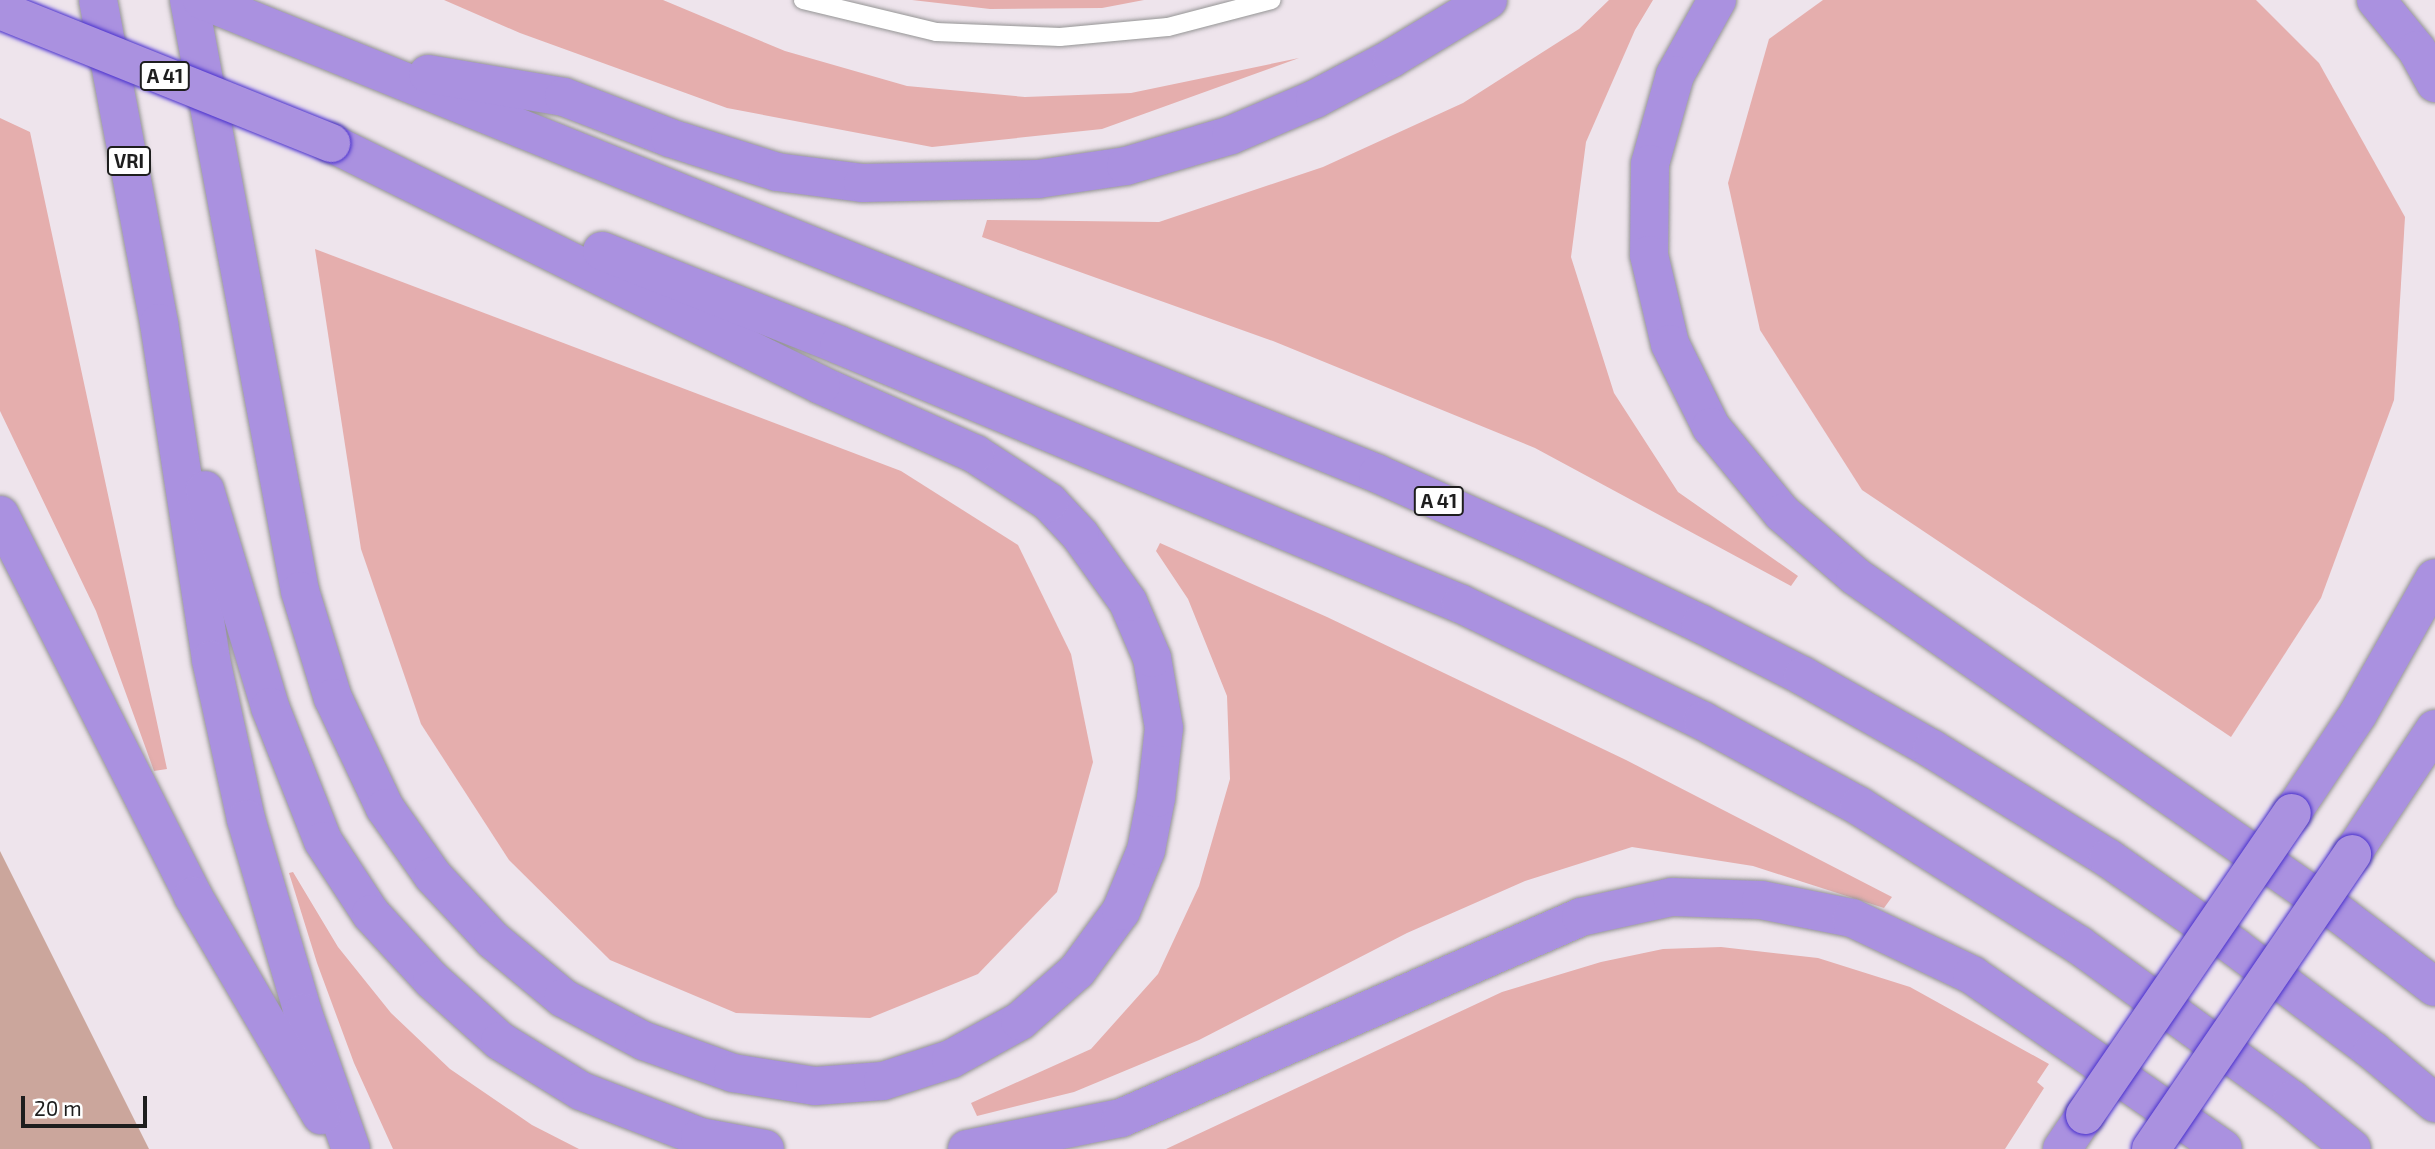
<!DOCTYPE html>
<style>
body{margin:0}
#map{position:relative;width:2435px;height:1149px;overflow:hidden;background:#eee4ec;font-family:"Exo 2",sans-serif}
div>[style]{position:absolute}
.grass>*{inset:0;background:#e5aead}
.forest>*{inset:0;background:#cba69c}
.roads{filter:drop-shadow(0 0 2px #959595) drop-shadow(0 0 2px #959595)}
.lane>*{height:18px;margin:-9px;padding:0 9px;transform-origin:9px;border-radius:9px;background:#fff}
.highway>*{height:38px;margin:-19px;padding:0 19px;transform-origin:19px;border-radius:19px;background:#aa91e0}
.bridges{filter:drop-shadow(0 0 2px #4930ce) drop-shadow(0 0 2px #4930ce)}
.highway-bridge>*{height:38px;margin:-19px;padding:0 19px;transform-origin:19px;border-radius:19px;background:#aa91e0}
span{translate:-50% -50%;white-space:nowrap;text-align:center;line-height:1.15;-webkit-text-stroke:5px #fff;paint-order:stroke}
.shield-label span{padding:2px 5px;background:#fff;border:2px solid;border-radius:5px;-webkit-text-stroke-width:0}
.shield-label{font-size:19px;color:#1e1e1e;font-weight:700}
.scale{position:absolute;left:21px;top:1096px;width:126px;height:32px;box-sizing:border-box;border:4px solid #1e1e1e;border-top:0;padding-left:9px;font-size:21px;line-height:24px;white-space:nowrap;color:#1e1e1e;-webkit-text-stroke:5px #fff;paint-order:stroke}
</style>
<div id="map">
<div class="grass">
<div style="clip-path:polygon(444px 0,663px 0,785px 51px,907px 86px,1025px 97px,1131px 93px,1299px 58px,1102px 129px,932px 147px,727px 108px,520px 33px)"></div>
<div style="clip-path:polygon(912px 0,1144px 0,1102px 8px,990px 9px)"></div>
<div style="clip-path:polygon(1609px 0,1653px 0,1635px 30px,1586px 142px,1571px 257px,1614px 393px,1678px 492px,1798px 576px,1791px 586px,1535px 448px,1273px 341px,982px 237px,987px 220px,1159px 222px,1323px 167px,1463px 103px,1579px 29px)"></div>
<div style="clip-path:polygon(1823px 0,2256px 0,2319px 63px,2405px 217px,2394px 400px,2321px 598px,2231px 737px,1862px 490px,1760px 330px,1728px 183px,1769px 39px)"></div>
<div style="clip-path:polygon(0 118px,30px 132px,167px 769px,154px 771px,96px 611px,0 411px)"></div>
<div style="clip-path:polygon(315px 249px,901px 471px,1018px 545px,1071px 654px,1093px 762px,1057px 892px,978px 974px,870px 1018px,736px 1013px,610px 960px,509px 860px,421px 724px,361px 549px)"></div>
<div style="clip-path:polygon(1160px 543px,1327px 617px,1626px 760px,1892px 897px,1884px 908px,1753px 866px,1632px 847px,1525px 881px,1407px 933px,1199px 1040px,1074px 1092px,977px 1116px,971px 1103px,1091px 1049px,1158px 974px,1199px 886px,1230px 779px,1227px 696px,1188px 599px,1156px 551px)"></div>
<div style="clip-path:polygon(293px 872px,338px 947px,391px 1013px,450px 1069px,532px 1125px,579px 1149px,393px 1149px,354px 1063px,317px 963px,289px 873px)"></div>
<div style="clip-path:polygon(1721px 947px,1818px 958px,1910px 987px,2049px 1064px,2037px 1082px,2044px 1088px,2005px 1149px,1166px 1149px,1502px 992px,1601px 962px,1663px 949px)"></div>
</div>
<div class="forest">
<div style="clip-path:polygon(0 851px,149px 1149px,0 1149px)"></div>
</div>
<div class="roads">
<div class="lane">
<div style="left:803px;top:0;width:137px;rotate:13.5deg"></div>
<div style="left:936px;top:32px;width:124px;rotate:2.3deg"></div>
<div style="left:1060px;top:37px;width:108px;rotate:-5.3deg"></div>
<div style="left:1168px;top:27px;width:107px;rotate:-14.6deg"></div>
</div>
<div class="highway">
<div style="left:98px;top:0;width:329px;rotate:79.3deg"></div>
<div style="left:159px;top:323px;width:341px;rotate:81.2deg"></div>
<div style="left:211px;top:660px;width:163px;rotate:77.6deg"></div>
<div style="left:246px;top:819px;width:202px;rotate:73.6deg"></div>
<div style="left:303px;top:1013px;width:144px;rotate:70.6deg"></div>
<div style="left:189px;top:0;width:601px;rotate:79.36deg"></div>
<div style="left:300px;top:591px;width:112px;rotate:72.9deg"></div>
<div style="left:333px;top:698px;width:122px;rotate:64.7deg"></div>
<div style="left:385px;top:808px;width:83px;rotate:54.8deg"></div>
<div style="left:433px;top:876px;width:88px;rotate:46.8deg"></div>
<div style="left:493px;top:940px;width:91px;rotate:39.6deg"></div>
<div style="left:563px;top:998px;width:92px;rotate:28deg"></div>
<div style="left:644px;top:1041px;width:95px;rotate:19.8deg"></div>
<div style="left:733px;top:1073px;width:83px;rotate:9deg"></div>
<div style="left:815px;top:1086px;width:68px;rotate:-4.2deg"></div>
<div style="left:883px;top:1081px;width:71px;rotate:-17.9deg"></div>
<div style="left:951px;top:1059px;width:79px;rotate:-28.8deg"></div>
<div style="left:1020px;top:1021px;width:76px;rotate:-41.3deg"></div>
<div style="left:1077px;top:971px;width:74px;rotate:-53.7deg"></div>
<div style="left:1121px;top:911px;width:66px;rotate:-67.7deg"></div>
<div style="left:1146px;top:850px;width:53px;rotate:-79.1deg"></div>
<div style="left:1156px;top:798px;width:70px;rotate:-83.5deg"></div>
<div style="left:1164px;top:728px;width:71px;rotate:-99.7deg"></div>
<div style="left:1152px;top:658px;width:61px;rotate:-113.2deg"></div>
<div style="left:1128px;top:602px;width:82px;rotate:-125.6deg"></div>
<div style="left:1080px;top:535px;width:45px;rotate:-133.2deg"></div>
<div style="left:1049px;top:502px;width:88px;rotate:-147deg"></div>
<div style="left:975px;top:454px;width:169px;rotate:-155.9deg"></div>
<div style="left:821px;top:385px;width:547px;rotate:-153.72deg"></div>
<div style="left:202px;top:0;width:1268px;rotate:21.95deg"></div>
<div style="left:1378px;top:474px;width:175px;rotate:24.2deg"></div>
<div style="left:1538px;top:546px;width:181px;rotate:25.6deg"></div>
<div style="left:1701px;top:624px;width:114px;rotate:27deg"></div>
<div style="left:1803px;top:676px;width:148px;rotate:29.5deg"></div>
<div style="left:1932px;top:749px;width:207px;rotate:31.8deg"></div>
<div style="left:2108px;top:858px;width:155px;rotate:35deg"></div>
<div style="left:2235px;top:947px;width:173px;rotate:37deg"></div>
<div style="left:2373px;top:1051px;width:81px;rotate:40deg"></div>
<div style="left:1717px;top:0;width:86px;rotate:119.2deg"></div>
<div style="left:1675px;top:75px;width:92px;rotate:105.7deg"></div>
<div style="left:1650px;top:164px;width:91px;rotate:90.6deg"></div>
<div style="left:1649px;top:255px;width:91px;rotate:76.7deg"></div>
<div style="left:1670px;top:344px;width:93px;rotate:63.7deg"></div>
<div style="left:1711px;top:427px;width:112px;rotate:50.5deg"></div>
<div style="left:1782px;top:513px;width:96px;rotate:40.8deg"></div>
<div style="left:1855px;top:576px;width:593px;rotate:34.9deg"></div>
<div style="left:2341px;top:915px;width:118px;rotate:37.5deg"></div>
<div style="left:2376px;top:0;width:65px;rotate:50.6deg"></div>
<div style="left:2417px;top:50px;width:38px;rotate:61deg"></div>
<div style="left:428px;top:74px;width:138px;rotate:9.6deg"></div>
<div style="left:564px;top:97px;width:114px;rotate:21.1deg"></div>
<div style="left:670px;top:138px;width:112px;rotate:17.6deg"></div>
<div style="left:777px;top:172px;width:87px;rotate:7.3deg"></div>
<div style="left:863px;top:183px;width:175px;rotate:-1.3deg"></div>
<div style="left:1038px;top:179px;width:89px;rotate:-8.4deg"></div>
<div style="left:1126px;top:166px;width:109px;rotate:-16.4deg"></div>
<div style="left:1231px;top:135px;width:91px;rotate:-23.2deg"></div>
<div style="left:1315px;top:99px;width:87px;rotate:-28deg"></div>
<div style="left:1392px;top:58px;width:112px;rotate:-31.1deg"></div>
<div style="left:602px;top:251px;width:255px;rotate:21.6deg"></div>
<div style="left:839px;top:345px;width:674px;rotate:22.61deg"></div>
<div style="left:1461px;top:604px;width:269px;rotate:25.8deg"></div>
<div style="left:1703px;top:721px;width:178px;rotate:28.6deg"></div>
<div style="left:1859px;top:806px;width:260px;rotate:32.3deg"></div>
<div style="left:2079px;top:945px;width:263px;rotate:36deg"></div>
<div style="left:2292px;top:1100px;width:77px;rotate:39.2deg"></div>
<div style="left:205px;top:490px;width:227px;rotate:73.3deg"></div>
<div style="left:270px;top:707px;width:144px;rotate:68.4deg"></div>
<div style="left:323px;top:841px;width:87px;rotate:56.7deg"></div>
<div style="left:371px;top:914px;width:90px;rotate:47.3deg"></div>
<div style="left:432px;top:980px;width:91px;rotate:41.9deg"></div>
<div style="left:500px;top:1041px;width:95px;rotate:31.7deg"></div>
<div style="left:581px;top:1091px;width:128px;rotate:21.1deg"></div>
<div style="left:700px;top:1137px;width:66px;rotate:10.5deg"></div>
<div style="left:0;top:515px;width:427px;rotate:63.1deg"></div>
<div style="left:193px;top:896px;width:254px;rotate:59.7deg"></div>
<div style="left:2292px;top:813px;width:119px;rotate:-56.3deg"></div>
<div style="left:2358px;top:714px;width:156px;rotate:-60.5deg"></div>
<div style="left:2352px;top:854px;width:150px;rotate:-56.4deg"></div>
<div style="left:967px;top:1149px;width:157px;rotate:-11.4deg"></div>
<div style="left:1121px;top:1118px;width:502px;rotate:-23.6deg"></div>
<div style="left:1581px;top:917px;width:93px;rotate:-12.4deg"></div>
<div style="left:1672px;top:897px;width:89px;rotate:1.9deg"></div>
<div style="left:1761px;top:900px;width:93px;rotate:11.2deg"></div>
<div style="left:1852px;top:918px;width:133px;rotate:25.4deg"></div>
<div style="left:1972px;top:975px;width:305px;rotate:34.7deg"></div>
<div style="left:2062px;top:1149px;width:41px;rotate:-55.9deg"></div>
</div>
</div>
<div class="bridges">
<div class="highway-bridge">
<div style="left:0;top:10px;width:357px;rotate:21.9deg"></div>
<div style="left:2085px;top:1115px;width:366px;rotate:-55.6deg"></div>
<div style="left:2151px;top:1149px;width:357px;rotate:-55.7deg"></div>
</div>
</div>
<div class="shield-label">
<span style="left:165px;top:76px">A 41</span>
<span style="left:129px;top:161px">VRI</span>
<span style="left:1439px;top:501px">A 41</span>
</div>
<div class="scale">20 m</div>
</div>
